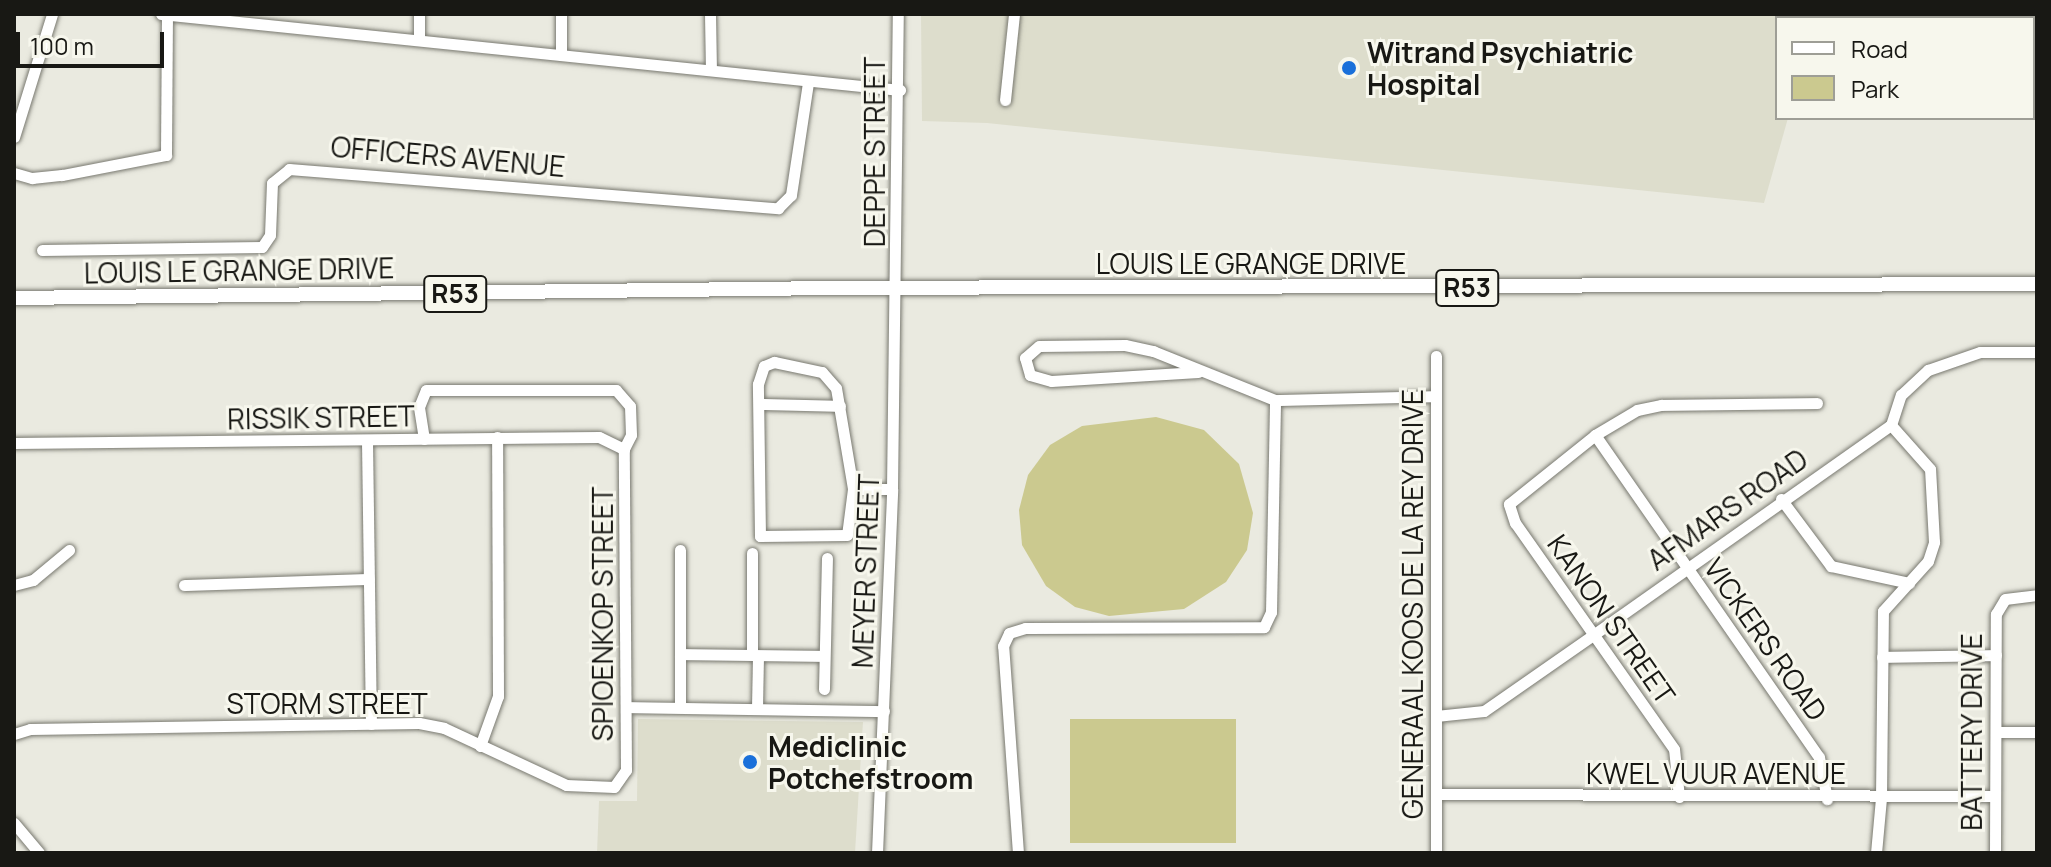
<!DOCTYPE html>
<style>
body{margin:0}
#map{position:relative;width:2051px;height:867px;overflow:hidden;background:#eaeae0;font-family:Manrope,sans-serif}
div>[style]{position:absolute}
.built>*{inset:0;background:#ddc}
.green>*{inset:0;background:#cbc98f;transform-origin:0 0}
.roads{filter:drop-shadow(0 0 2px #78786f) drop-shadow(0 0 2px #78786f)}
.minor>*{height:11px;margin:-5.5px;padding:0 5.5px;transform-origin:5.5px;border-radius:5.5px;background:#fff}
.major>*{height:14px;margin:-7px;padding:0 7px;transform-origin:7px;border-radius:7px;background:#fff}
.dots>*{width:22px;height:22px;translate:-50% -50%;box-sizing:border-box;border:4px solid #f7f7ed;border-radius:50%}
span{translate:-50% -50%;white-space:nowrap;text-align:center;line-height:1.15;-webkit-text-stroke:6px #f7f7ed;paint-order:stroke}
.shield-label span{padding:2px 6px;background:#f7f7ed;border:2px solid;border-radius:6px;-webkit-text-stroke-width:0}
.shield-label{font-size:26px;color:#181814;font-weight:700}
.poi-label{font-size:28px;color:#181814;font-weight:700}
.left{translate:0 -50%;text-align:left}
.street-label{font-size:28px;color:#181814}
.frame{position:absolute;inset:0;border:16px solid #181814;pointer-events:none}
.legend{position:absolute;left:1775px;top:16px;width:260px;height:104px;box-sizing:border-box;background:#f7f7ed;border:2px solid #9e9e96;margin:0;padding:10px 14px;list-style:none;font-size:24px;color:#181814}
.legend li{display:flex;align-items:center;gap:16px;height:40px}
.legend b{width:40px;border:2px solid #9e9e96}
.scale{position:absolute;left:16px;top:32px;width:148px;height:36px;box-sizing:border-box;border:4px solid #181814;border-top:0;padding-left:10px;font-size:24px;line-height:28px;white-space:nowrap;color:#181814;-webkit-text-stroke:6px #f7f7ed;paint-order:stroke}
</style>
<div id="map">
<div class="built">
<div style="clip-path:polygon(921px 14px,1819px 14px,1777px 18px,1777px 118px,1788px 118px,1764px 203px,987px 123px,922px 121px)"></div>
<div style="clip-path:polygon(638px 719px,863px 722px,855px 853px,597px 853px,599px 801px,637px 801px)"></div>
</div>
<div class="green">
<div style="clip-path:polygon(1156px 417px,1204px 430px,1239px 464px,1253px 513px,1247px 550px,1226px 582px,1184px 609px,1109px 616px,1075px 607px,1046px 586px,1022px 545px,1019px 510px,1028px 475px,1050px 445px,1082px 426px)"></div>
<div style="left:1236px;top:719px;width:124px;height:166px;rotate:90deg"></div>
</div>
<div class="roads">
<div class="minor">
<div style="left:161px;top:14px;width:743px;rotate:5.87deg"></div>
<div style="left:419px;top:14px;width:25px;rotate:90deg"></div>
<div style="left:561px;top:14px;width:41px;rotate:90deg"></div>
<div style="left:710px;top:14px;width:56px;rotate:89deg"></div>
<div style="left:1005px;top:100px;width:86px;rotate:-84deg"></div>
<div style="left:2033px;top:106px;width:4px;rotate:14deg"></div>
<div style="left:14px;top:137px;width:129px;rotate:-72.8deg"></div>
<div style="left:14px;top:173px;width:19px;rotate:16deg"></div>
<div style="left:32px;top:178px;width:30px;rotate:-6deg"></div>
<div style="left:62px;top:175px;width:106px;rotate:-10.9deg"></div>
<div style="left:166px;top:155px;width:140px;rotate:-89.6deg"></div>
<div style="left:42px;top:250px;width:220px;rotate:-0.8deg"></div>
<div style="left:262px;top:247px;width:14px;rotate:-56deg"></div>
<div style="left:270px;top:235px;width:52px;rotate:-87.8deg"></div>
<div style="left:272px;top:183px;width:22px;rotate:-39deg"></div>
<div style="left:289px;top:169px;width:491px;rotate:4.6deg"></div>
<div style="left:778px;top:208px;width:18px;rotate:-45deg"></div>
<div style="left:791px;top:195px;width:114px;rotate:-81.4deg"></div>
<div style="left:1436px;top:356px;width:497px;rotate:90deg"></div>
<div style="left:1198px;top:372px;width:147px;rotate:176.5deg"></div>
<div style="left:1051px;top:381px;width:22px;rotate:-164deg"></div>
<div style="left:1030px;top:375px;width:18px;rotate:-106deg"></div>
<div style="left:1025px;top:358px;width:18px;rotate:-41deg"></div>
<div style="left:1039px;top:346px;width:86px;rotate:-0.7deg"></div>
<div style="left:1125px;top:345px;width:29px;rotate:12deg"></div>
<div style="left:1153px;top:351px;width:131px;rotate:21.9deg"></div>
<div style="left:759px;top:404px;width:81px;rotate:1.4deg"></div>
<div style="left:1595px;top:435px;width:392px;rotate:55.2deg"></div>
<div style="left:1819px;top:757px;width:43px;rotate:79.2deg"></div>
<div style="left:424px;top:439px;width:32px;rotate:-99deg"></div>
<div style="left:419px;top:407px;width:18px;rotate:-68deg"></div>
<div style="left:426px;top:390px;width:190px"></div>
<div style="left:616px;top:390px;width:21px;rotate:49deg"></div>
<div style="left:630px;top:406px;width:29px;rotate:88deg"></div>
<div style="left:631px;top:435px;width:16px;rotate:117deg"></div>
<div style="left:367px;top:441px;width:283px;rotate:89.2deg"></div>
<div style="left:14px;top:443px;width:585px;rotate:-0.59deg"></div>
<div style="left:599px;top:437px;width:28px;rotate:26deg"></div>
<div style="left:853px;top:489px;width:46px;rotate:97.4deg"></div>
<div style="left:847px;top:535px;width:87px;rotate:179.3deg"></div>
<div style="left:760px;top:536px;width:152px;rotate:-90.8deg"></div>
<div style="left:758px;top:384px;width:19px;rotate:-72deg"></div>
<div style="left:764px;top:366px;width:11px;rotate:-22deg"></div>
<div style="left:774px;top:362px;width:49px;rotate:11.8deg"></div>
<div style="left:822px;top:372px;width:21px;rotate:49deg"></div>
<div style="left:836px;top:388px;width:102px;rotate:80.4deg"></div>
<div style="left:853px;top:489px;width:39px"></div>
<div style="left:1781px;top:499px;width:84px;rotate:53.3deg"></div>
<div style="left:1831px;top:566px;width:80px;rotate:12.3deg"></div>
<div style="left:680px;top:550px;width:157px;rotate:90deg"></div>
<div style="left:14px;top:585px;width:20px;rotate:-15deg"></div>
<div style="left:33px;top:580px;width:47px;rotate:-39.8deg"></div>
<div style="left:184px;top:585px;width:185px;rotate:-1.9deg"></div>
<div style="left:680px;top:654px;width:144px;rotate:0.8deg"></div>
<div style="left:752px;top:654px;width:101px;rotate:-90deg"></div>
<div style="left:1882px;top:657px;width:114px;rotate:-1deg"></div>
<div style="left:824px;top:689px;width:131px;rotate:-88.7deg"></div>
<div style="left:626px;top:707px;width:258px;rotate:0.9deg"></div>
<div style="left:757px;top:708px;width:52px;rotate:-88.9deg"></div>
<div style="left:1436px;top:716px;width:48px;rotate:-5.9deg"></div>
<div style="left:1484px;top:711px;width:133px;rotate:-34.9deg"></div>
<div style="left:1593px;top:635px;width:365px;rotate:-35.2deg"></div>
<div style="left:1891px;top:425px;width:32px;rotate:-72deg"></div>
<div style="left:1901px;top:395px;width:37px;rotate:-43deg"></div>
<div style="left:1928px;top:370px;width:55px;rotate:-19.1deg"></div>
<div style="left:1980px;top:352px;width:57px"></div>
<div style="left:1996px;top:732px;width:41px"></div>
<div style="left:14px;top:734px;width:17px;rotate:-17deg"></div>
<div style="left:30px;top:729px;width:389px;rotate:-0.9deg"></div>
<div style="left:419px;top:723px;width:25px;rotate:11deg"></div>
<div style="left:444px;top:728px;width:135px;rotate:25deg"></div>
<div style="left:566px;top:785px;width:48px;rotate:2.4deg"></div>
<div style="left:614px;top:787px;width:21px;rotate:-55deg"></div>
<div style="left:626px;top:770px;width:321px;rotate:-90.4deg"></div>
<div style="left:480px;top:746px;width:53px;rotate:-70.2deg"></div>
<div style="left:498px;top:696px;width:259px;rotate:-90.2deg"></div>
<div style="left:1436px;top:794px;width:559px;rotate:0.2deg"></div>
<div style="left:1679px;top:797px;width:48px;rotate:-95.9deg"></div>
<div style="left:1674px;top:749px;width:276px;rotate:-125.1deg"></div>
<div style="left:1515px;top:523px;width:20px;rotate:-108deg"></div>
<div style="left:1509px;top:504px;width:110px;rotate:-38.7deg"></div>
<div style="left:1595px;top:435px;width:49px;rotate:-30.8deg"></div>
<div style="left:1637px;top:410px;width:25px;rotate:-12deg"></div>
<div style="left:1661px;top:405px;width:156px;rotate:-0.7deg"></div>
<div style="left:14px;top:823px;width:39px;rotate:50deg"></div>
<div style="left:877px;top:853px;width:364px;rotate:-87.6deg"></div>
<div style="left:892px;top:489px;width:475px;rotate:-89.3deg"></div>
<div style="left:1018px;top:853px;width:208px;rotate:-94.1deg"></div>
<div style="left:1003px;top:646px;width:14px;rotate:-65deg"></div>
<div style="left:1009px;top:633px;width:17px;rotate:-17deg"></div>
<div style="left:1025px;top:628px;width:239px;rotate:-0.2deg"></div>
<div style="left:1264px;top:627px;width:17px;rotate:-65deg"></div>
<div style="left:1271px;top:612px;width:212px;rotate:-88.9deg"></div>
<div style="left:1275px;top:400px;width:161px;rotate:-1.4deg"></div>
<div style="left:1876px;top:853px;width:55px;rotate:-84.8deg"></div>
<div style="left:1881px;top:798px;width:187px;rotate:-89.4deg"></div>
<div style="left:1883px;top:611px;width:67px;rotate:-48deg"></div>
<div style="left:1928px;top:561px;width:20px;rotate:-72deg"></div>
<div style="left:1934px;top:542px;width:73px;rotate:-93.1deg"></div>
<div style="left:1930px;top:469px;width:59px;rotate:-131.6deg"></div>
<div style="left:1995px;top:853px;width:239px;rotate:-89.8deg"></div>
<div style="left:1996px;top:614px;width:17px;rotate:-59deg"></div>
<div style="left:2005px;top:599px;width:32px;rotate:-7deg"></div>
</div>
<div class="major">
<div style="left:14px;top:298px;width:816px;rotate:-0.7deg"></div>
<div style="left:830px;top:288px;width:1207px;rotate:-0.19deg"></div>
</div>
</div>
<div class="dots">
<div style="left:1349px;top:68px;background:#1a70da"></div>
<div style="left:750px;top:762px;background:#1a70da"></div>
</div>
<div class="shield-label">
<span style="left:1467px;top:288px">R53</span>
<span style="left:455px;top:294px">R53</span>
</div>
<div class="poi-label">
<span class="left" style="left:1367px;top:68px">Witrand Psychiatric<br>Hospital</span>
<span class="left" style="left:768px;top:762px">Mediclinic<br>Potchefstroom</span>
</div>
<div class="street-label">
<span style="left:874px;top:152px;rotate:-90deg">DEPPE STREET</span>
<span style="left:448px;top:156px;rotate:5deg">OFFICERS AVENUE</span>
<span style="left:1251px;top:263px">LOUIS LE GRANGE DRIVE</span>
<span style="left:239px;top:270px;rotate:-1deg">LOUIS LE GRANGE DRIVE</span>
<span style="left:321px;top:417px;rotate:-1deg">RISSIK STREET</span>
<span style="left:1727px;top:509px;rotate:-35deg">AFMARS ROAD</span>
<span style="left:865px;top:571px;rotate:-88deg">MEYER STREET</span>
<span style="left:1412px;top:604px;rotate:-90deg">GENERAAL KOOS DE LA REY DRIVE</span>
<span style="left:602px;top:614px;rotate:-90deg">SPIOENKOP STREET</span>
<span style="left:1612px;top:619px;rotate:55deg">KANON STREET</span>
<span style="left:1766px;top:639px;rotate:55deg">VICKERS ROAD</span>
<span style="left:327px;top:703px">STORM STREET</span>
<span style="left:1971px;top:732px;rotate:-90deg">BATTERY DRIVE</span>
<span style="left:1716px;top:773px">KWEL VUUR AVENUE</span>
</div>
<div class="frame"></div>
<ul class="legend">
<li><b style="height:10px;background:#fff"></b>Road</li>
<li><b style="height:22px;background:#cbc98f"></b>Park</li>
</ul>
<div class="scale">100 m</div>
</div>
